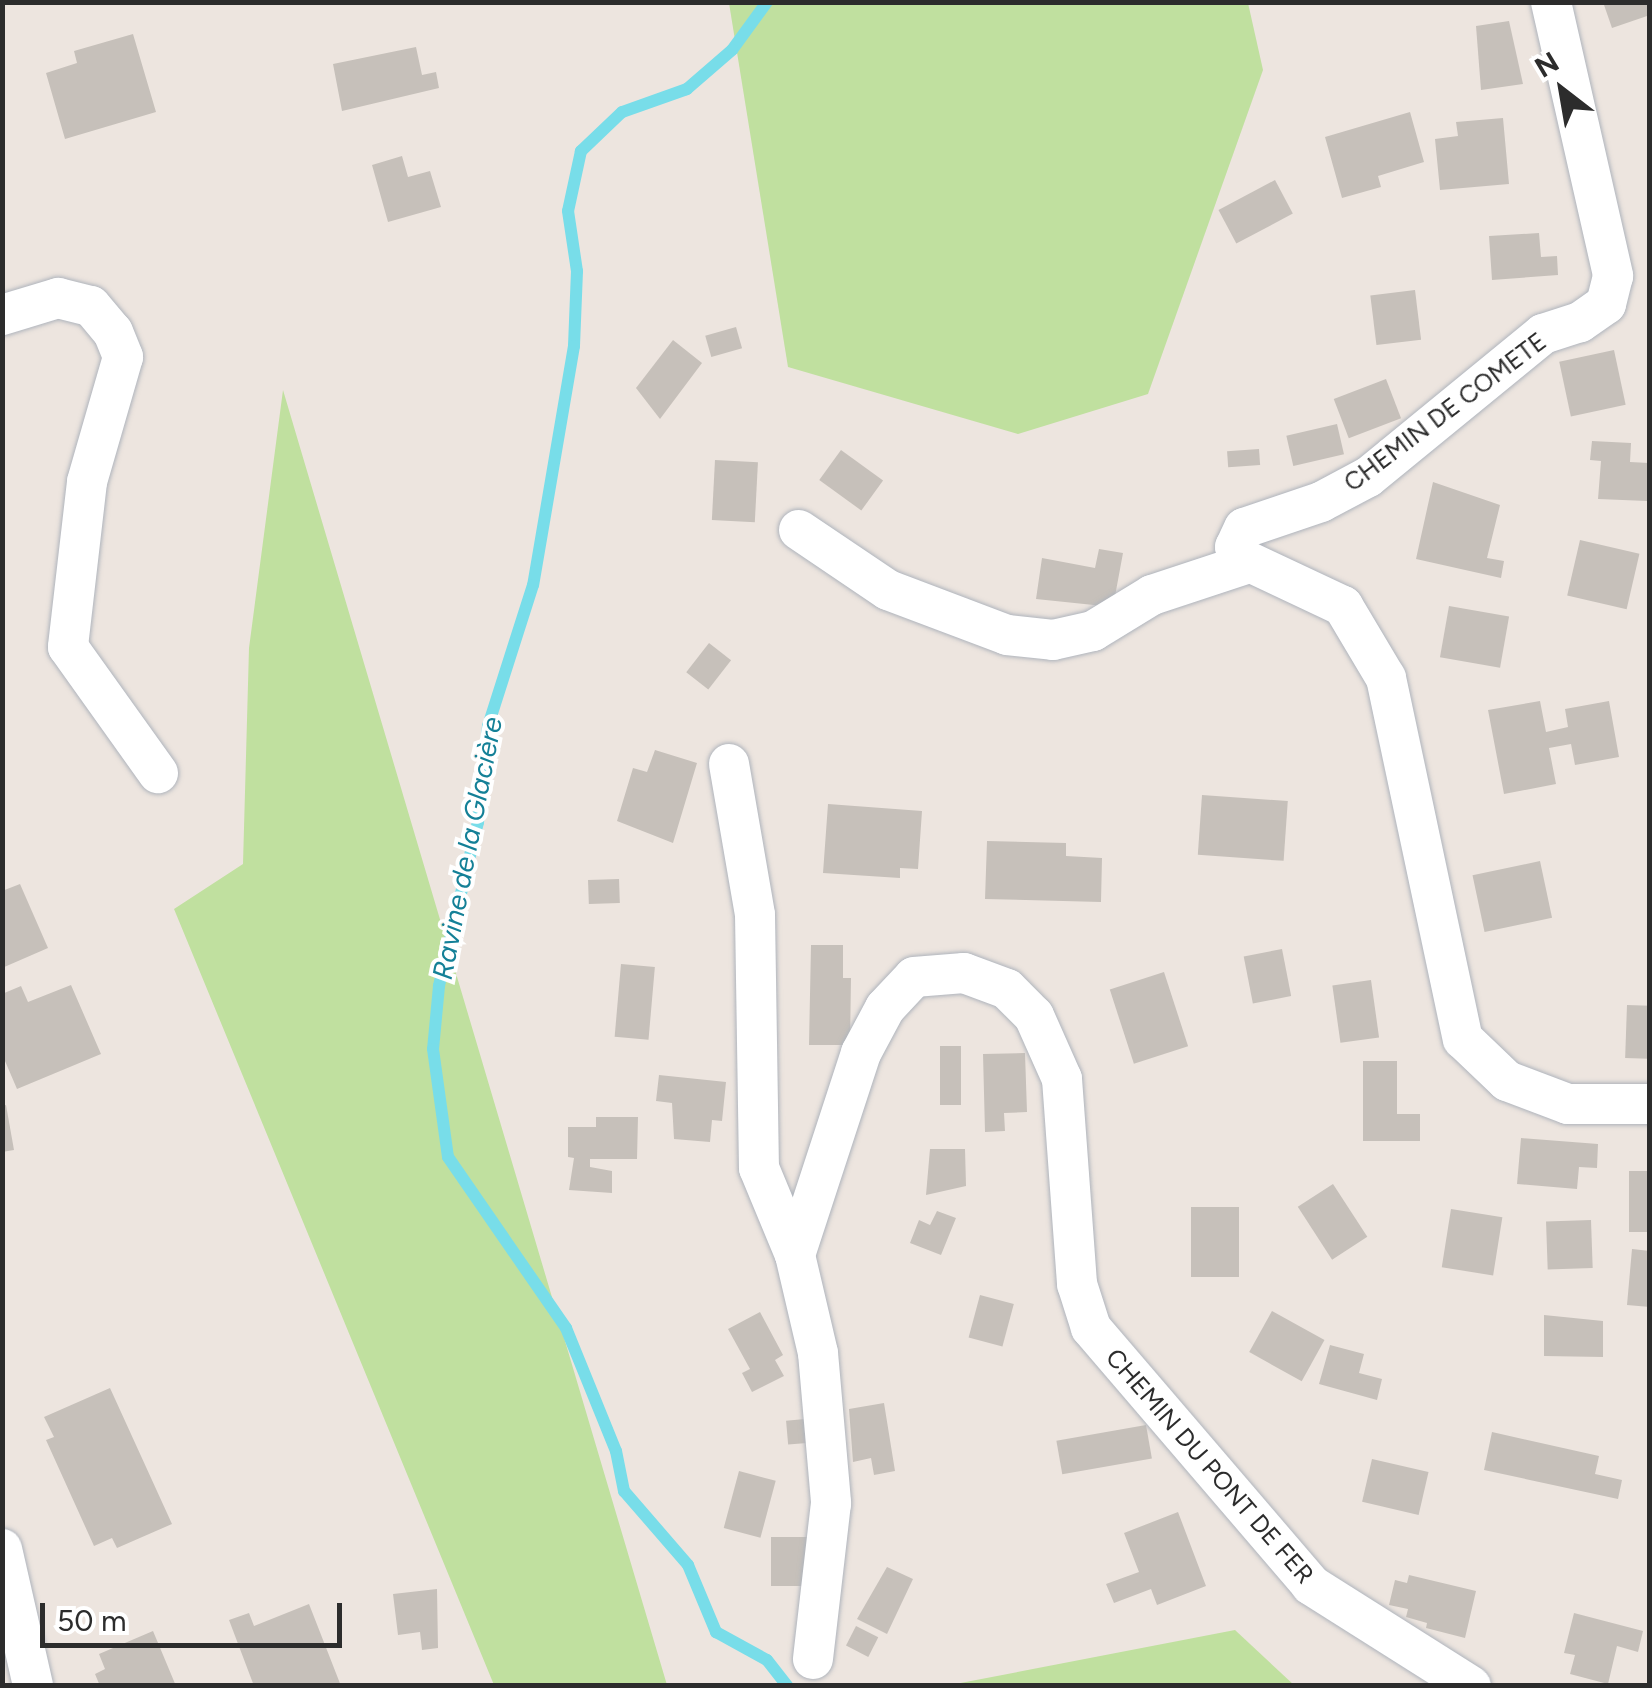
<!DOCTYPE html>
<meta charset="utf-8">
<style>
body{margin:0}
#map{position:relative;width:1652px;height:1688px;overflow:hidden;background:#ede5df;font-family:Figtree,sans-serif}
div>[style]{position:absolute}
.green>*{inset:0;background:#c0e09f}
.stream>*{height:12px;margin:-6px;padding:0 6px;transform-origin:6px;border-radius:6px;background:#78dde9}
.building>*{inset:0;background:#c6c0ba;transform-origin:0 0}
.roads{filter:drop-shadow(0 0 2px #afb4bc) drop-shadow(0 0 2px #afb4bc)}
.street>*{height:40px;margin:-20px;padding:0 20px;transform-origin:20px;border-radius:20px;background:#fff}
span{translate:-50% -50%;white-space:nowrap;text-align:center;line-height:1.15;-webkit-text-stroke:8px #fff;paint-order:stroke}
.street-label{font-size:25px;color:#2c2c2c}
.water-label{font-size:28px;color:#148097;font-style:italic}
.frame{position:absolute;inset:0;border:5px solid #2c2c2c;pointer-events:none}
.north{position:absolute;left:1512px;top:40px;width:100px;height:100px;-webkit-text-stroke:8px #fff;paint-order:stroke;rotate:329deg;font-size:28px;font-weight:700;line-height:40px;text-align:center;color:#2c2c2c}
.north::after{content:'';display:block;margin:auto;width:35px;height:45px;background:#2c2c2c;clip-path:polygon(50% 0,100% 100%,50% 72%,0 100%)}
.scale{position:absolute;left:40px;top:1603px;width:302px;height:45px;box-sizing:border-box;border:5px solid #2c2c2c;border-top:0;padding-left:12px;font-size:30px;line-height:35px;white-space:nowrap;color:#2c2c2c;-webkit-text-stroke:8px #fff;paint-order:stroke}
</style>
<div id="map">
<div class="green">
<div style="clip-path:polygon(729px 3px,1248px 3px,1263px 70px,1148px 394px,1018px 434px,788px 367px)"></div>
<div style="clip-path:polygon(283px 390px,667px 1685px,494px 1685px,174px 909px,243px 864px,249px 648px)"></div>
<div style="clip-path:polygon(1235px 1630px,1294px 1685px,950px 1685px)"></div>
</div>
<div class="stream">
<div style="left:767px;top:2px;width:59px;rotate:126.1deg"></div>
<div style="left:732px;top:50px;width:60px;rotate:139.1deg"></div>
<div style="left:687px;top:89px;width:69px;rotate:160.5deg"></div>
<div style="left:622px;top:112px;width:57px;rotate:136.4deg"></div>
<div style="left:581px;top:151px;width:61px;rotate:102.2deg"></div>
<div style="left:568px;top:211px;width:61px;rotate:81.5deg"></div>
<div style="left:577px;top:271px;width:75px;rotate:92.3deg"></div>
<div style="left:574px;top:346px;width:242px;rotate:99.7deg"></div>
<div style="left:533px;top:585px;width:148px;rotate:107.7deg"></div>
<div style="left:488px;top:726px;width:97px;rotate:95.9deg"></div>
<div style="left:478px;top:822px;width:169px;rotate:103.4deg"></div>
<div style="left:439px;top:986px;width:63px;rotate:95.4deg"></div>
<div style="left:433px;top:1049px;width:109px;rotate:82.1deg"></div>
<div style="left:448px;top:1157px;width:208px;rotate:55.4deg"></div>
<div style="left:566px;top:1328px;width:133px;rotate:67.9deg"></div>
<div style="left:616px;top:1451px;width:41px;rotate:78.7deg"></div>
<div style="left:624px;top:1491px;width:98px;rotate:49.1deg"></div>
<div style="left:688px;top:1565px;width:73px;rotate:67.3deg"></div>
<div style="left:716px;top:1632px;width:58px;rotate:28.8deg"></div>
<div style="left:767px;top:1660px;width:33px;rotate:52deg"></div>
</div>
<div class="building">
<div style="clip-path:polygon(1603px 2px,1648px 2px,1650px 15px,1612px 28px)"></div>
<div style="clip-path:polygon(1509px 21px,1523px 84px,1481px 90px,1476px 26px)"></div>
<div style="clip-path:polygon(133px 34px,156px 112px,65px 139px,46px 73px,77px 63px,74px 51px)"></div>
<div style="clip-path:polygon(416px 47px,422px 75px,436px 72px,439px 88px,342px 111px,333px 64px)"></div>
<div style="clip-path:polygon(1410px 112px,1424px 162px,1378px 176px,1381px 187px,1342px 198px,1325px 137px)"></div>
<div style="clip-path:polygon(1503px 118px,1509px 184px,1440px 190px,1435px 139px,1458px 136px,1456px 122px)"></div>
<div style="clip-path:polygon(402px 156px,408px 177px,430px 171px,441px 207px,388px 222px,372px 165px)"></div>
<div style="left:1275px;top:180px;width:38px;height:64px;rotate:62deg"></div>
<div style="clip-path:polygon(1539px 233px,1541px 257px,1557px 256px,1558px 275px,1492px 280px,1489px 236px)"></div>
<div style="left:1415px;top:290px;width:50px;height:45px;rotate:83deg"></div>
<div style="left:736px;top:327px;width:22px;height:32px;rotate:74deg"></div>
<div style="clip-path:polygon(673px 340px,702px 363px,660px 419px,636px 388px)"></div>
<div style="left:1614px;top:350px;width:56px;height:56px;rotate:78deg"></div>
<div style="left:1386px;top:379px;width:42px;height:56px;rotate:69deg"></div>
<div style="left:1337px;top:424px;width:31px;height:52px;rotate:77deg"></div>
<div style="clip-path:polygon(1592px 441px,1631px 443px,1630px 462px,1649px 463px,1647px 501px,1598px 499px,1601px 461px,1590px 460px)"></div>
<div style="left:1259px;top:449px;width:16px;height:32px;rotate:86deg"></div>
<div style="left:841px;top:450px;width:52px;height:37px;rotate:36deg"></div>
<div style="left:715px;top:460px;width:43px;height:60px;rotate:3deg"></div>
<div style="clip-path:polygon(1433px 482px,1500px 505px,1487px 558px,1504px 561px,1501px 578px,1416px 559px)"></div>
<div style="left:1580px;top:540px;width:61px;height:57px;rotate:13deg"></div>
<div style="clip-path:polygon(1099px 549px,1123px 553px,1113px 607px,1036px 599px,1042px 558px,1095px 568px)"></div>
<div style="left:1449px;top:606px;width:61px;height:52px;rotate:10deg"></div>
<div style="left:709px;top:643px;width:28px;height:37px;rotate:38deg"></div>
<div style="clip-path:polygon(1540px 701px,1546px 732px,1568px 727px,1565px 709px,1609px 701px,1619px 757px,1575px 765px,1571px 744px,1549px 748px,1556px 784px,1504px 794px,1488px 710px)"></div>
<div style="clip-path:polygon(655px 750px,697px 763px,673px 843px,617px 821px,633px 768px,647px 772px)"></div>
<div style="left:1202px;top:795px;width:86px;height:60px;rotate:4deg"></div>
<div style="clip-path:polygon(828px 804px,922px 811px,918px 869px,900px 868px,900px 878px,823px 873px)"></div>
<div style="clip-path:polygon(987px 841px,1066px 843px,1066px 856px,1102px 858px,1101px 902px,985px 899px)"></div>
<div style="left:1540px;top:861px;width:58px;height:69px;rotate:78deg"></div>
<div style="left:619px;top:879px;width:24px;height:31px;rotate:88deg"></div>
<div style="clip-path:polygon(20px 884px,48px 948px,2px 968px,2px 891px)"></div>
<div style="clip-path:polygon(811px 945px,843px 945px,843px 978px,851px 978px,850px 1045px,809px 1045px)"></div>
<div style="left:1282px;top:949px;width:48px;height:39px;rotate:79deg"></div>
<div style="left:621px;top:964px;width:34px;height:73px;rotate:5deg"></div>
<div style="left:1164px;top:972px;width:78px;height:57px;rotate:72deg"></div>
<div style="left:1371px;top:980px;width:58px;height:39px;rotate:82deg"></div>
<div style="clip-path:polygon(71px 985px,101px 1054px,17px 1089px,2px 1054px,2px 994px,21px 986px,28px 1002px)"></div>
<div style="left:1627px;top:1005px;width:23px;height:53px;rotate:2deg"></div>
<div style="left:940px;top:1046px;width:21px;height:59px"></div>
<div style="clip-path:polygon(1025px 1053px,1027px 1112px,1004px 1113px,1005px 1131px,985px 1132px,983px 1054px)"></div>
<div style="clip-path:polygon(1363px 1061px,1397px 1061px,1397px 1114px,1420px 1114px,1420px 1141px,1363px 1141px)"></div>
<div style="clip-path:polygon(659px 1075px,726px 1082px,722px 1121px,712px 1120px,710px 1142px,674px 1139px,672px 1103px,656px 1101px)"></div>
<div style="clip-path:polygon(6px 1105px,14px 1150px,2px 1152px,2px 1106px)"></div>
<div style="clip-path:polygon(596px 1117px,638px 1117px,637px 1159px,590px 1159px,590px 1167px,612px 1171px,612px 1193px,569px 1190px,574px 1158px,568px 1157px,568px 1127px,596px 1127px)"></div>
<div style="clip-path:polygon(1521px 1138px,1598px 1144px,1597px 1168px,1579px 1167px,1577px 1189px,1517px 1184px)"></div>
<div style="clip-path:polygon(930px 1149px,965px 1149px,966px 1186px,926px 1195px)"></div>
<div style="left:1629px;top:1171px;width:21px;height:61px"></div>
<div style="left:1333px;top:1184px;width:63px;height:42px;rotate:57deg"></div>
<div style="left:1239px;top:1207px;width:70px;height:48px;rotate:90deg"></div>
<div style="left:1451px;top:1209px;width:52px;height:59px;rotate:9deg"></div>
<div style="clip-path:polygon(937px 1211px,956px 1218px,941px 1255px,910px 1243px,919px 1220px,930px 1225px)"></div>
<div style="left:1591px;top:1220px;width:48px;height:45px;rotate:88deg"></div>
<div style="clip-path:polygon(1632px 1249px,1650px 1251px,1650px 1307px,1627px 1305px)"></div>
<div style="left:980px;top:1295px;width:35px;height:44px;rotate:15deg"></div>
<div style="left:1272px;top:1311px;width:60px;height:47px;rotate:29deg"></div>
<div style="clip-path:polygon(760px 1312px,783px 1355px,775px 1360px,784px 1376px,752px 1392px,742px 1373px,750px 1369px,728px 1329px)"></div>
<div style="clip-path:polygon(1544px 1315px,1603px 1321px,1603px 1357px,1544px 1356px)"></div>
<div style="clip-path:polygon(1330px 1345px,1364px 1354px,1359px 1373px,1382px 1379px,1377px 1400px,1319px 1384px)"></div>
<div style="clip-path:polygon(110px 1388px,172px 1524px,117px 1548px,112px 1538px,94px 1546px,46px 1440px,54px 1437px,44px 1417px)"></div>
<div style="clip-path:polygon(884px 1403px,895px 1471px,874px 1475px,871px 1458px,853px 1462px,849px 1409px)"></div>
<div style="left:805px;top:1419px;width:24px;height:19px;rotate:85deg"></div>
<div style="left:1146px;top:1425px;width:34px;height:91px;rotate:80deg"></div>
<div style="clip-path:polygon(1492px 1432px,1599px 1456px,1595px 1474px,1622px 1480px,1618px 1499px,1484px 1470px)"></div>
<div style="left:1372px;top:1459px;width:58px;height:44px;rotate:13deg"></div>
<div style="left:739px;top:1471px;width:38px;height:59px;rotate:15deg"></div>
<div style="clip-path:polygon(1178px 1512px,1206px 1586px,1157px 1605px,1151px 1589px,1114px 1603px,1106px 1584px,1139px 1572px,1124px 1533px)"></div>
<div style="left:771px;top:1537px;width:36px;height:49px"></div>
<div style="clip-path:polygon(887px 1567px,913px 1579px,887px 1634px,857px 1619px)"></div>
<div style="clip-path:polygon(1409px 1575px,1476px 1591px,1465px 1638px,1426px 1628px,1427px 1623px,1406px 1617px,1408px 1609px,1389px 1605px,1395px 1580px,1407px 1583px)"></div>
<div style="clip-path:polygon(437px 1589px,438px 1648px,422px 1650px,420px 1632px,398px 1635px,393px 1594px)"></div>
<div style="clip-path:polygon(309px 1604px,341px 1686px,254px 1686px,229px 1620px,249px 1613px,254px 1626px)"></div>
<div style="clip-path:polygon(1574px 1613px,1643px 1631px,1638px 1652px,1617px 1646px,1608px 1684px,1570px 1674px,1575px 1655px,1564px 1653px)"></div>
<div style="left:856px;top:1626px;width:25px;height:22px;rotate:27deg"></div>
<div style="clip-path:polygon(153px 1631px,176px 1686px,100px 1686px,95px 1674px,105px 1669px,99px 1654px)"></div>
</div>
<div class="roads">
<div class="street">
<div style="left:1551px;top:2px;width:281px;rotate:77.2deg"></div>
<div style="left:1613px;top:276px;width:29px;rotate:104deg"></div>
<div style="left:1606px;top:304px;width:32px;rotate:145deg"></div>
<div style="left:1580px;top:322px;width:39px;rotate:162deg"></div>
<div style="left:1543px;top:334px;width:226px;rotate:140.7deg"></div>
<div style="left:1368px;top:477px;width:53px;rotate:152deg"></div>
<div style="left:1321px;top:502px;width:81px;rotate:161.3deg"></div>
<div style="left:1244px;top:528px;width:21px;rotate:115deg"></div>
<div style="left:1235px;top:547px;width:13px;rotate:61deg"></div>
<div style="left:1241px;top:558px;width:113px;rotate:25.2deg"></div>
<div style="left:1343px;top:606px;width:84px;rotate:59.2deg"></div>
<div style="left:1386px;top:678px;width:369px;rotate:78deg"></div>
<div style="left:1463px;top:1039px;width:61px;rotate:43.7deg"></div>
<div style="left:1507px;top:1081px;width:65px;rotate:20.7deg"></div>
<div style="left:1568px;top:1104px;width:82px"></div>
<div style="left:2px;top:315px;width:59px;rotate:-16.9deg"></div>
<div style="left:58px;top:298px;width:34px;rotate:14deg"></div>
<div style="left:91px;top:306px;width:34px;rotate:50deg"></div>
<div style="left:113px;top:332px;width:27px;rotate:68deg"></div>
<div style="left:123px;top:357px;width:130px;rotate:106.1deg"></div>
<div style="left:87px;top:482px;width:166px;rotate:96.6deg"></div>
<div style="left:68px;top:647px;width:155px;rotate:54.5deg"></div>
<div style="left:799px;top:530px;width:107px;rotate:34deg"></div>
<div style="left:888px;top:590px;width:127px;rotate:20.7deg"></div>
<div style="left:1007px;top:635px;width:46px;rotate:6.2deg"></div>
<div style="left:1053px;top:640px;width:41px;rotate:-12.7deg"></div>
<div style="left:1093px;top:631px;width:69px;rotate:-31.4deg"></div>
<div style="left:1152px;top:595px;width:102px;rotate:-18.3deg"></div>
<div style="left:729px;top:764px;width:153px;rotate:80.2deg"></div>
<div style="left:755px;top:915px;width:253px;rotate:89.1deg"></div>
<div style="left:759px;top:1168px;width:94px;rotate:67.5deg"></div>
<div style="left:795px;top:1255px;width:101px;rotate:76.8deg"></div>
<div style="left:818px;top:1353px;width:151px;rotate:85deg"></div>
<div style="left:831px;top:1503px;width:157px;rotate:96.6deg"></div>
<div style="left:795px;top:1255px;width:213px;rotate:-71.9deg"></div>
<div style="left:861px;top:1053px;width:51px;rotate:-61.9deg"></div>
<div style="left:885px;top:1008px;width:42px;rotate:-46.9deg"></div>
<div style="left:914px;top:977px;width:50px;rotate:-4.6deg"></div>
<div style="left:964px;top:973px;width:46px;rotate:20.4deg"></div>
<div style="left:1007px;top:989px;width:38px;rotate:45deg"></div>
<div style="left:1034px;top:1016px;width:69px;rotate:66deg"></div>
<div style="left:1062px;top:1079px;width:206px;rotate:85.8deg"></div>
<div style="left:1077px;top:1284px;width:46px;rotate:72.3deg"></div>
<div style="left:1091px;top:1328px;width:338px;rotate:49.4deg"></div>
<div style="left:1311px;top:1585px;width:189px;rotate:32.3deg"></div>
<div style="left:2px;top:1549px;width:140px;rotate:77.2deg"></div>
</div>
</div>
<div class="street-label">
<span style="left:1445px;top:412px;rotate:-37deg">CHEMIN DE COMETE</span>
<span style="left:1210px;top:1466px;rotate:49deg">CHEMIN DU PONT DE FER</span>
</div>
<div class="water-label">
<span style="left:467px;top:848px;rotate:-79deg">Ravine de la Glacière</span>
</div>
<div class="frame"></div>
<div class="north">N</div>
<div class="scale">50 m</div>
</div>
